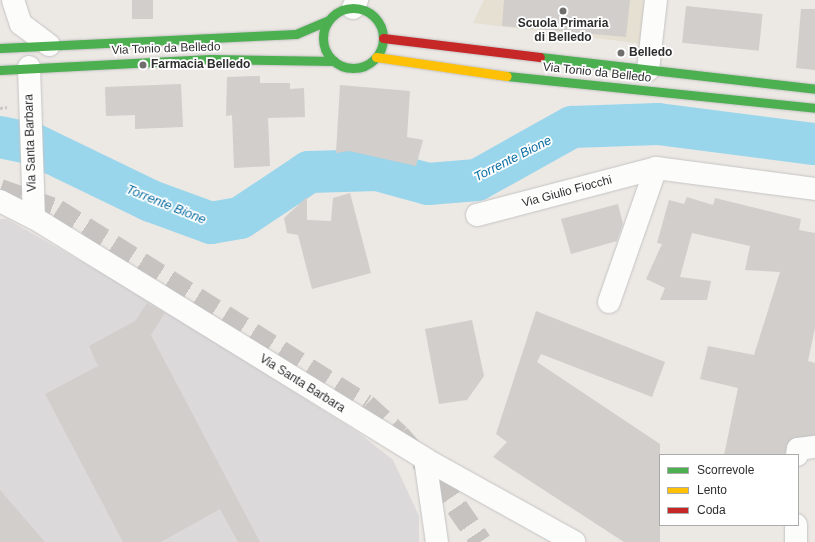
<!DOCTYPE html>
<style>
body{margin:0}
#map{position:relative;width:815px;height:542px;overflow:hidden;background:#ece8e4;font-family:Helvetica,sans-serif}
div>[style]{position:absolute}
.industrial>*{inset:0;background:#dcd9db}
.education>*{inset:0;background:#e6e0d3}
.river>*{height:42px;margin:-21px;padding:0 21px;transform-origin:21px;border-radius:21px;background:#99d6ec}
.building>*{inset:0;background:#d1cecb;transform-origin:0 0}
.highway-tunnel>*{height:22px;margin-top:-11px;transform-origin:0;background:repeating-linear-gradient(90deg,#c6c3c0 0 22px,transparent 0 33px)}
.path>*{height:2.5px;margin-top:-1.25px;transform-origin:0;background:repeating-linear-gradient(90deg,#c9c9c8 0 3px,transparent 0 5px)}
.roads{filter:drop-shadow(0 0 1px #c5c4c5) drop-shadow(0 0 1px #c5c4c5)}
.street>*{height:22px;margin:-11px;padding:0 11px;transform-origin:11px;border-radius:11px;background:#fcfcfb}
.fast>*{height:9px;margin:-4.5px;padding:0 4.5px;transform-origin:4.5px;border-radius:4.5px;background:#4caf50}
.fast>.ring{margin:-4.5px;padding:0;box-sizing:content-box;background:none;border:9px solid #4caf50;border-radius:50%}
.slow>*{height:9px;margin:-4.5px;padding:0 4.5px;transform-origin:4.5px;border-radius:4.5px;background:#ffc107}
.jam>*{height:9px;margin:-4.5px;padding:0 4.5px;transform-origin:4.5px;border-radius:4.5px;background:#c62828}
.dots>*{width:11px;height:11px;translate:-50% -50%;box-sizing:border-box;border:2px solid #fff;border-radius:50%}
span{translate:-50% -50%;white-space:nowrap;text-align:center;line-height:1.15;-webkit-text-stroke:3.5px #fff;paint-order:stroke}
.poi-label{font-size:12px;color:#2e2e2e;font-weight:700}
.left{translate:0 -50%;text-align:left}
.street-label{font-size:12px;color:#2e2e2e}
.water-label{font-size:13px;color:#0d6fa3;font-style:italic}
.legend{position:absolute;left:659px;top:454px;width:140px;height:72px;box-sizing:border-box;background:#fff;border:1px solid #ababab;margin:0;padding:5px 7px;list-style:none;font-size:12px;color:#2e2e2e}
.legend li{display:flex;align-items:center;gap:8px;height:20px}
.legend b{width:20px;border:1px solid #ababab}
</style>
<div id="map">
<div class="industrial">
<div style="clip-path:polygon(0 219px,7px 219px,149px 300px,359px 433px,393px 460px,419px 516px,419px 542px,0 542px)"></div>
</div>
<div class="education">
<div style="clip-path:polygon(484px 0,648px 0,643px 44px,473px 23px)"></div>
</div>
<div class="river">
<div style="left:0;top:137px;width:34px;rotate:12deg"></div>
<div style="left:33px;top:144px;width:131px;rotate:25.8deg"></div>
<div style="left:151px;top:201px;width:64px;rotate:20.1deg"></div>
<div style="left:211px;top:223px;width:29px;rotate:-10deg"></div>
<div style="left:240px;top:218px;width:83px;rotate:-33.7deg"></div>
<div style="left:309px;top:172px;width:68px;rotate:-1.7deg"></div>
<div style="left:377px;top:170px;width:53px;rotate:15.4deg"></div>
<div style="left:428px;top:184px;width:49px;rotate:-4.7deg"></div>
<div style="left:477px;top:180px;width:109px;rotate:-29.2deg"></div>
<div style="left:572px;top:127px;width:86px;rotate:-2deg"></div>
<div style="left:658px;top:124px;width:158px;rotate:7.3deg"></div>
</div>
<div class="building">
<div style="left:132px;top:0;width:21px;height:19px"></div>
<div style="clip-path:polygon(504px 0,630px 0,626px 37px,502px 26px)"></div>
<div style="left:686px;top:6px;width:77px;height:37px;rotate:6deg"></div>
<div style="clip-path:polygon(801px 9px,815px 9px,815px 70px,796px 68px)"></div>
<div style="clip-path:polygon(260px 76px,260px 83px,290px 83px,290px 89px,304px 88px,305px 117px,268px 118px,270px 166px,234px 168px,232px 115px,226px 116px,227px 77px)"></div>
<div style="clip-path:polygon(181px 84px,183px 127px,135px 129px,135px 115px,106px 116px,105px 87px)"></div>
<div style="clip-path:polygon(340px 85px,410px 91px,407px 137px,423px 140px,416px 166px,349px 151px,336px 153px)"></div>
<div style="clip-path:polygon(350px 193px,371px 273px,312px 289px,298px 235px,287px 233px,284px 218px,307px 197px,307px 220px,331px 221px,333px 198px)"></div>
<div style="clip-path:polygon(687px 197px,713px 205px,715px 198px,801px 219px,799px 230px,815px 233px,815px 328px,808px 361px,815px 363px,815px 435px,790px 440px,785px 455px,724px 455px,738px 388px,700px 379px,708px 346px,754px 355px,780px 272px,745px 270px,750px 246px,692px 233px,680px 277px,711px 281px,707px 300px,660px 300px,665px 288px,646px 279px,662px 244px,657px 243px,669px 200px,684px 204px)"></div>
<div style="clip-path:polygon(618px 204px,623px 224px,617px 241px,571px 254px,561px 219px)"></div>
<div style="clip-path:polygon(147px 303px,165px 313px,151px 335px,260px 542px,238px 542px,220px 509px,161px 542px,123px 542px,45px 394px,98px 366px,89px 346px,135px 321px)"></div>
<div style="clip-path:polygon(536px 311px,665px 362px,652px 397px,541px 354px,537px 362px,660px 444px,660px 542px,624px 542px,493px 457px,507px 442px,496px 434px)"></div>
<div style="clip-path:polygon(472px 320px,484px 376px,467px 400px,439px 404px,425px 329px)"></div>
<div style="clip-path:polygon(0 490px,45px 542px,0 542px)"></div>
</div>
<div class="highway-tunnel">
<div style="left:0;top:190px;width:60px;rotate:19.3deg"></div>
<div style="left:57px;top:210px;width:365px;rotate:32.3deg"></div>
<div style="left:366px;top:405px;width:45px;rotate:42.3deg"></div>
<div style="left:399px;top:435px;width:60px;rotate:49.1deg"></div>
<div style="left:438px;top:480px;width:75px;rotate:55.3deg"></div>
</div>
<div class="path">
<div style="left:0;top:108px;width:7px;rotate:-8deg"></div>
</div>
<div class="roads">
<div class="street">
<div style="left:13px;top:0;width:25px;rotate:72deg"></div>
<div style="left:21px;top:24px;width:35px;rotate:37deg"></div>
<div style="left:353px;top:8px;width:9px;rotate:-63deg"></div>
<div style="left:29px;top:67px;width:151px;rotate:88.1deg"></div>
<div style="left:648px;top:70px;width:70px;rotate:-83.5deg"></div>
<div style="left:0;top:201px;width:38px;rotate:27deg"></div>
<div style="left:34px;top:218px;width:459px;rotate:31.6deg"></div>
<div style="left:425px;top:459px;width:171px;rotate:29.1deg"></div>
<div style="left:477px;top:215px;width:185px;rotate:-14.7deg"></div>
<div style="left:656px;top:168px;width:160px;rotate:7.5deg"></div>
<div style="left:609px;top:302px;width:142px;rotate:-70.7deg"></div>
<div style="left:797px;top:455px;width:6px;rotate:-81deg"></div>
<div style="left:798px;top:449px;width:17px;rotate:-7deg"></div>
<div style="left:425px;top:459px;width:84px;rotate:81.8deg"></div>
<div style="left:796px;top:542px;width:17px;rotate:-90deg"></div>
</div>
<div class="fast">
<div class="ring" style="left:323px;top:8px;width:51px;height:51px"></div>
<div style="left:0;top:48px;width:296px;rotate:-2.7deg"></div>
<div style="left:296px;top:34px;width:36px;rotate:-23deg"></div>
<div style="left:540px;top:57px;width:277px;rotate:6.6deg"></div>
<div style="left:0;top:70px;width:210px;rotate:-3deg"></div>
<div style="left:210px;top:59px;width:124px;rotate:0.9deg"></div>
<div style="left:507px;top:76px;width:310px;rotate:5.9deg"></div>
</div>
<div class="slow">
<div style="left:376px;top:57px;width:132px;rotate:8.3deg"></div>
</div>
<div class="jam">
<div style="left:383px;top:38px;width:158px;rotate:6.9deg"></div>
</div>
</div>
<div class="dots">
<div style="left:563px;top:11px;background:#706f6e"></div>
<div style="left:621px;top:53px;background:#706f6e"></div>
<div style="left:143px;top:65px;background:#706f6e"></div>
</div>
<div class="poi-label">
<span style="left:563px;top:31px">Scuola Primaria<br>di Belledo</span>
<span class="left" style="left:629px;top:53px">Belledo</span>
<span class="left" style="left:151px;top:65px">Farmacia Belledo</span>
</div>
<div class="street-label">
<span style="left:166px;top:49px;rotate:-2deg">Via Tonio da Belledo</span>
<span style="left:597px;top:73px;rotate:6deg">Via Tonio da Belledo</span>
<span style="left:31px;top:143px;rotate:-92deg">Via Santa Barbara</span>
<span style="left:567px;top:192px;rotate:-15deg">Via Giulio Fiocchi</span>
<span style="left:302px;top:384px;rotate:32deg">Via Santa Barbara</span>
</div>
<div class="water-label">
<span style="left:513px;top:159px;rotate:-27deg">Torrente Bione</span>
<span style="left:166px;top:205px;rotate:22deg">Torrente Bione</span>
</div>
<ul class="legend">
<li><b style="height:5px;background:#4caf50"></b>Scorrevole</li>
<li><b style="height:5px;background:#ffc107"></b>Lento</li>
<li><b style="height:5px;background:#c62828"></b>Coda</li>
</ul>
</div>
